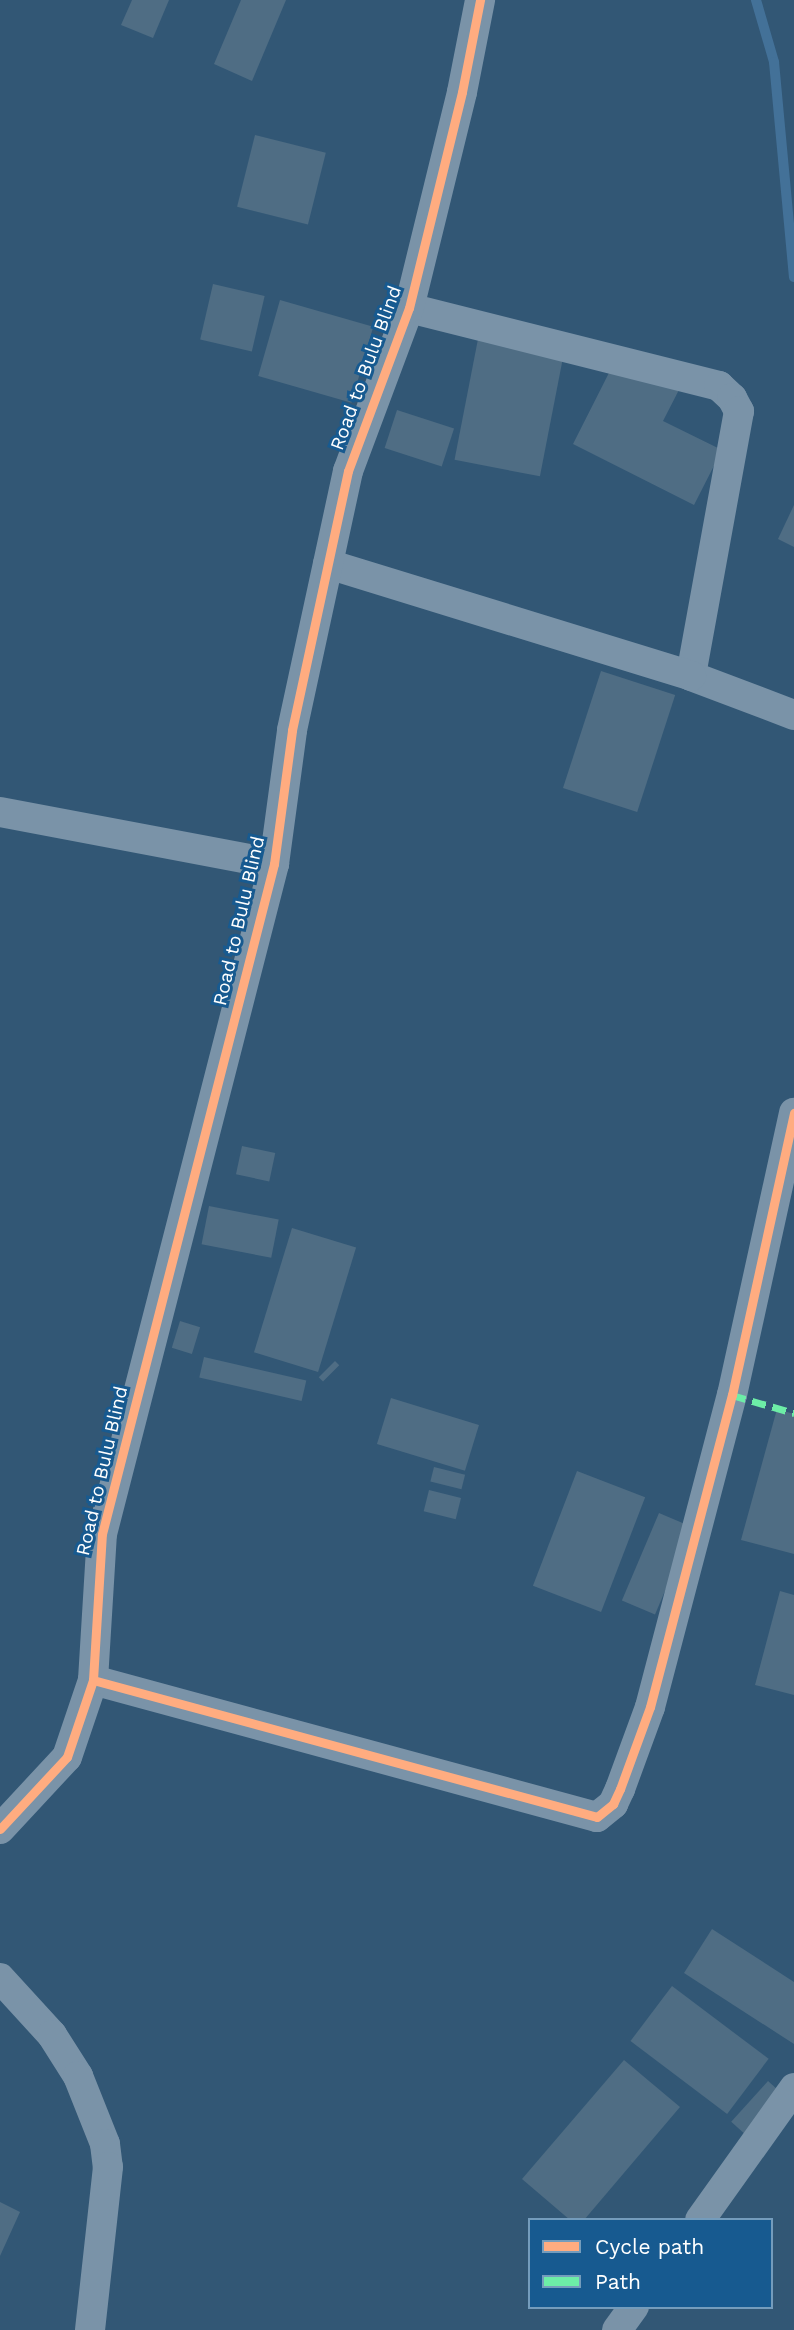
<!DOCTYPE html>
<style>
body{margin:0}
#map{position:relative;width:794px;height:2330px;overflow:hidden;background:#325775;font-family:"Work Sans",sans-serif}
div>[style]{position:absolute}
.stream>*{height:10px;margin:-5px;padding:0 5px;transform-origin:5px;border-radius:5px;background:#437198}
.building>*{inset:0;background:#4f6d84;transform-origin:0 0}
.minor>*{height:30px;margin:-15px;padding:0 15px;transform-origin:15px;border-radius:15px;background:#7a93a8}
.quiet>*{height:7px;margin-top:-3.5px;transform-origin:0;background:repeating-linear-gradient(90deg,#6deda7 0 14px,transparent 0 21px)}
.cycleway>*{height:9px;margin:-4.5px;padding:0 4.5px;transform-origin:4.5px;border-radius:4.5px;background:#ffac80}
span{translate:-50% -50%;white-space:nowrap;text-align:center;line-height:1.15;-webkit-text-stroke:6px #175a90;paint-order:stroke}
.street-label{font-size:19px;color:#fff}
.legend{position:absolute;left:528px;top:2218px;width:245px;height:91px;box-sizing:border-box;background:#175a90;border:2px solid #749cbc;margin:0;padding:9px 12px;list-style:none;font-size:21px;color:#fff}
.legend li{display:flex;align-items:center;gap:14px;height:35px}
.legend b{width:35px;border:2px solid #749cbc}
</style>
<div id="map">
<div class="stream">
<div style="left:756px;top:0;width:65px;rotate:73.8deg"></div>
<div style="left:774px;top:62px;width:216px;rotate:84.7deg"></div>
</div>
<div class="building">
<div style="clip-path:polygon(132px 0,169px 0,153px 38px,121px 25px)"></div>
<div style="clip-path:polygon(241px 0,286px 0,252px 81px,214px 64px)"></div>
<div style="left:255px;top:135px;width:73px;height:74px;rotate:14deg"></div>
<div style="left:213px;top:284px;width:53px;height:57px;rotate:13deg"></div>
<div style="left:280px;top:300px;width:97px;height:79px;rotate:16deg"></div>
<div style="left:478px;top:339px;width:87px;height:123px;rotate:11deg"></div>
<div style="clip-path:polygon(619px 353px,682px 384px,663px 421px,722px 450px,694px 505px,573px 444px)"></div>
<div style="left:397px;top:410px;width:60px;height:40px;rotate:18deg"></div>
<div style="clip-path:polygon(794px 505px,794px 547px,778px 539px)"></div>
<div style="left:601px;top:671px;width:78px;height:123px;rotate:18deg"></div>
<div style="left:242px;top:1146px;width:34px;height:29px;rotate:12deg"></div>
<div style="left:209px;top:1206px;width:71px;height:39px;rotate:11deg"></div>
<div style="left:292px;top:1228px;width:67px;height:130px;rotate:17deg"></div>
<div style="left:180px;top:1321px;width:21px;height:28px;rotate:17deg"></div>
<div style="left:204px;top:1357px;width:105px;height:21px;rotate:13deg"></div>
<div style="left:335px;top:1361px;width:6px;height:23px;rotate:45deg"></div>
<div style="left:391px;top:1398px;width:92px;height:48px;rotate:17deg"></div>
<div style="clip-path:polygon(777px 1409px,794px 1414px,794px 1554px,741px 1540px)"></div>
<div style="left:434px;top:1467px;width:32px;height:15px;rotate:14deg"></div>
<div style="left:577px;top:1471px;width:73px;height:123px;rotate:21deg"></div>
<div style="left:429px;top:1490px;width:33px;height:22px;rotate:14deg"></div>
<div style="left:659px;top:1513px;width:36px;height:95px;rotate:23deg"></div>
<div style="clip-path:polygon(780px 1591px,794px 1595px,794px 1695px,755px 1685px)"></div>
<div style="clip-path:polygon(712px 1929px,794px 1982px,794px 2044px,684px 1973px)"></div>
<div style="left:672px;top:1986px;width:121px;height:69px;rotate:37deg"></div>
<div style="clip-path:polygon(624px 2060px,680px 2107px,584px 2220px,570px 2220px,522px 2179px)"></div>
<div style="left:768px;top:2081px;width:25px;height:55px;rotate:42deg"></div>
<div style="clip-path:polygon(0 2202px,20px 2212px,0 2256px)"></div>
</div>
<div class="minor">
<div style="left:409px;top:308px;width:320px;rotate:14.1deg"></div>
<div style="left:719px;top:386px;width:18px;rotate:43deg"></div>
<div style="left:732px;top:398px;width:15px;rotate:62deg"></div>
<div style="left:739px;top:411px;width:269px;rotate:100.3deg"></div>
<div style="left:691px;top:676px;width:110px;rotate:20.7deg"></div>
<div style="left:328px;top:564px;width:380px;rotate:17.1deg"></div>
<div style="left:0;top:812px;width:279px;rotate:10.7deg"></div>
<div style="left:93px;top:1680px;width:522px;rotate:15.21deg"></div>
<div style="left:597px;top:1817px;width:21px;rotate:-39deg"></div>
<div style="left:613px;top:1804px;width:17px;rotate:-65deg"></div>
<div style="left:620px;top:1789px;width:87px;rotate:-69.9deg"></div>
<div style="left:650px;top:1707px;width:323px;rotate:-75.3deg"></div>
<div style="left:732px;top:1395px;width:289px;rotate:-77.6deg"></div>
<div style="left:0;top:1829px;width:98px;rotate:-47.1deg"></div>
<div style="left:67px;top:1757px;width:81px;rotate:-71.3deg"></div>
<div style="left:93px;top:1680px;width:146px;rotate:-86.5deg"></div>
<div style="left:102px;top:1534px;width:692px;rotate:-75.6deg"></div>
<div style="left:274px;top:864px;width:135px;rotate:-82.3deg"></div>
<div style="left:292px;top:730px;width:265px;rotate:-77.8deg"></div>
<div style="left:348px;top:471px;width:174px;rotate:-69.5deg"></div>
<div style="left:409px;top:308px;width:222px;rotate:-76.2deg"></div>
<div style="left:462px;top:92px;width:94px;rotate:-78.9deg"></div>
<div style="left:0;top:1978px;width:77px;rotate:47.6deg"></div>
<div style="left:52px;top:2035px;width:49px;rotate:57.6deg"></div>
<div style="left:78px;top:2076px;width:73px;rotate:68.3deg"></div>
<div style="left:105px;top:2144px;width:23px;rotate:83deg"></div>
<div style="left:108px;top:2167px;width:164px;rotate:96.3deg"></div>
<div style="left:700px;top:2220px;width:162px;rotate:-54.5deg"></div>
<div style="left:617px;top:2330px;width:29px;rotate:-54deg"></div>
</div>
<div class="quiet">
<div style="left:732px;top:1395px;width:65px;rotate:16.2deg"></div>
</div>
<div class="cycleway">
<div style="left:93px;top:1680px;width:522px;rotate:15.21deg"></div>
<div style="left:597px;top:1817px;width:21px;rotate:-39deg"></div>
<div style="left:613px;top:1804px;width:17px;rotate:-65deg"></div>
<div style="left:620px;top:1789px;width:87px;rotate:-69.9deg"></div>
<div style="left:650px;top:1707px;width:323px;rotate:-75.3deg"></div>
<div style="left:732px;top:1395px;width:289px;rotate:-77.6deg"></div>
<div style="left:0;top:1829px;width:98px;rotate:-47.1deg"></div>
<div style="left:67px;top:1757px;width:81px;rotate:-71.3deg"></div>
<div style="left:93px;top:1680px;width:146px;rotate:-86.5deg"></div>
<div style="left:102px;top:1534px;width:692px;rotate:-75.6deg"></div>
<div style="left:274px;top:864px;width:135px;rotate:-82.3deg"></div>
<div style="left:292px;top:730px;width:265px;rotate:-77.8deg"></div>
<div style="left:348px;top:471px;width:174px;rotate:-69.5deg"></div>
<div style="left:409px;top:308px;width:222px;rotate:-76.2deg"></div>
<div style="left:462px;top:92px;width:94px;rotate:-78.9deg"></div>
</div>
<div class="street-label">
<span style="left:366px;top:368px;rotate:-70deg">Road to Bulu Blind</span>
<span style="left:239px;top:921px;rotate:-77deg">Road to Bulu Blind</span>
<span style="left:102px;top:1471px;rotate:-77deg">Road to Bulu Blind</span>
</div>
<ul class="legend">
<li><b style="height:9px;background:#ffac80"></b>Cycle path</li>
<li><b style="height:9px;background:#6deda7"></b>Path</li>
</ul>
</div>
